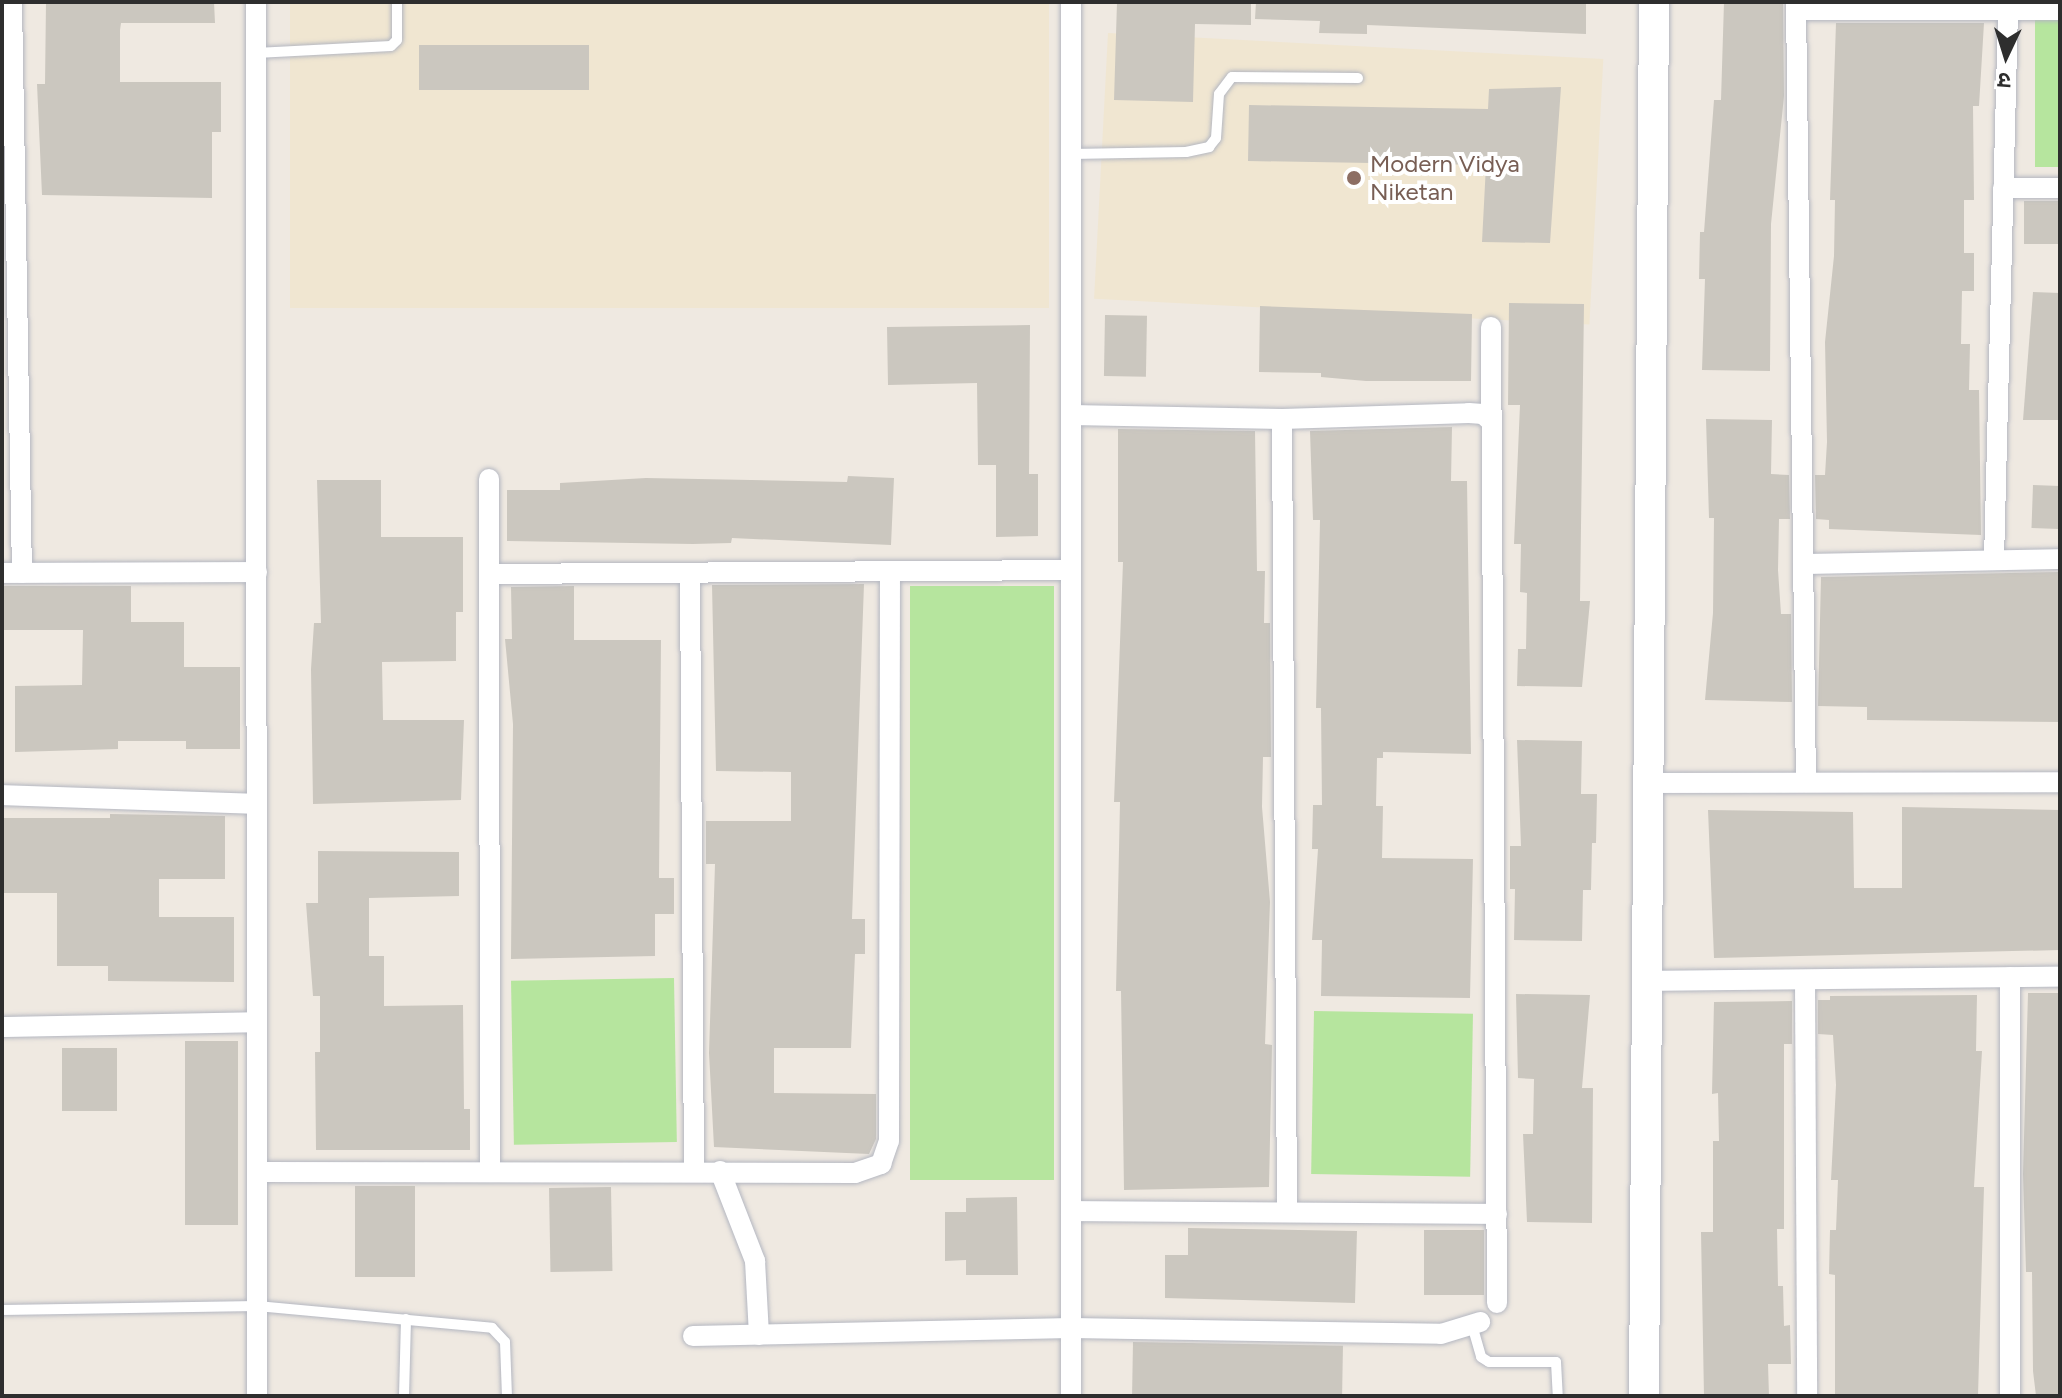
<!DOCTYPE html>
<meta charset="utf-8">
<style>
body{margin:0}
#map{position:relative;width:2062px;height:1398px;overflow:hidden;background:#efe9e1;font-family:Figtree,"Noto Sans Devanagari",sans-serif}
div>[style]{position:absolute}
.education>*{inset:0;background:#f0e6d1;transform-origin:0 0}
.green>*{inset:0;background:#b6e59e;transform-origin:0 0}
.building>*{inset:0;background:#cbc7bf;transform-origin:0 0}
.roads{filter:drop-shadow(0 0 2px #b4b7c1) drop-shadow(0 0 2px #b4b7c1)}
.lane>*{height:10px;margin:-5px;padding:0 5px;transform-origin:5px;border-radius:5px;background:#fff}
.street>*{height:20px;margin:-10px;padding:0 10px;transform-origin:10px;border-radius:10px;background:#fff}
.secondary>*{height:30px;margin:-15px;padding:0 15px;transform-origin:15px;border-radius:15px;background:#fff}
.dots>*{width:22px;height:22px;translate:-50% -50%;box-sizing:border-box;border:4px solid #fff;border-radius:50%}
span{translate:-50% -50%;white-space:nowrap;text-align:center;line-height:1.15;-webkit-text-stroke:8px #fff;paint-order:stroke}
.education-label{font-size:24px;color:#785e54}
.left{translate:0 -50%;text-align:left}
.frame{position:absolute;inset:0;border:4px solid #2e2e2e;pointer-events:none}
.north{position:absolute;left:1966px;top:16px;width:80px;height:80px;-webkit-text-stroke:6px #fff;paint-order:stroke;rotate:184deg;font-size:22px;font-weight:700;line-height:32px;text-align:center;color:#2e2e2e}
.north::after{content:'';display:block;margin:auto;width:28px;height:36px;background:#2e2e2e;clip-path:polygon(50% 0,100% 100%,50% 72%,0 100%)}
</style>
<div id="map">
<div class="education">
<div style="left:290px;top:2px;width:759px;height:306px"></div>
<div style="left:1108px;top:33px;width:496px;height:266px;rotate:3deg"></div>
</div>
<div class="green">
<div style="left:2035px;top:18px;width:25px;height:149px"></div>
<div style="left:1054px;top:586px;width:594px;height:144px;rotate:90deg"></div>
<div style="left:674px;top:978px;width:164px;height:163px;rotate:89deg"></div>
<div style="left:1314px;top:1011px;width:159px;height:163px;rotate:1deg"></div>
</div>
<div class="building">
<div style="clip-path:polygon(46px 2px,214px 2px,215px 23px,121px 23px,120px 30px,120px 82px,221px 82px,221px 132px,212px 132px,212px 198px,42px 195px,37px 84px,45px 84px)"></div>
<div style="clip-path:polygon(1117px 2px,1251px 2px,1251px 25px,1195px 24px,1193px 102px,1114px 100px)"></div>
<div style="clip-path:polygon(1256px 2px,1586px 2px,1586px 34px,1367px 25px,1367px 34px,1319px 33px,1320px 21px,1255px 19px)"></div>
<div style="clip-path:polygon(1724px 2px,1783px 2px,1784px 96px,1771px 224px,1770px 371px,1702px 370px,1705px 279px,1699px 279px,1700px 232px,1704px 232px,1714px 100px,1721px 100px)"></div>
<div style="clip-path:polygon(1836px 23px,1984px 23px,1979px 106px,1973px 106px,1974px 200px,1964px 200px,1964px 253px,1974px 253px,1974px 291px,1962px 291px,1961px 344px,1970px 344px,1969px 390px,1979px 390px,1981px 535px,1829px 529px,1829px 520px,1816px 519px,1815px 475px,1825px 475px,1827px 442px,1825px 342px,1834px 256px,1835px 200px,1830px 200px)"></div>
<div style="left:419px;top:45px;width:170px;height:45px"></div>
<div style="clip-path:polygon(1561px 87px,1550px 243px,1482px 242px,1486px 165px,1248px 161px,1249px 105px,1488px 109px,1489px 89px)"></div>
<div style="left:2024px;top:201px;width:36px;height:43px"></div>
<div style="clip-path:polygon(2033px 292px,2060px 293px,2060px 420px,2023px 420px)"></div>
<div style="clip-path:polygon(1509px 303px,1584px 304px,1580px 601px,1590px 601px,1582px 687px,1517px 686px,1518px 649px,1526px 649px,1527px 593px,1520px 592px,1521px 544px,1514px 544px,1520px 405px,1508px 405px)"></div>
<div style="clip-path:polygon(1260px 306px,1472px 314px,1471px 381px,1366px 381px,1321px 377px,1321px 373px,1259px 372px)"></div>
<div style="left:1105px;top:315px;width:42px;height:61px;rotate:1deg"></div>
<div style="clip-path:polygon(1030px 325px,1029px 474px,1038px 474px,1038px 536px,996px 537px,996px 465px,978px 465px,977px 383px,888px 385px,887px 327px)"></div>
<div style="clip-path:polygon(1706px 419px,1772px 420px,1771px 474px,1789px 475px,1790px 519px,1779px 519px,1778px 570px,1781px 614px,1791px 614px,1792px 702px,1705px 700px,1713px 613px,1714px 518px,1709px 518px)"></div>
<div style="clip-path:polygon(1452px 427px,1451px 481px,1467px 481px,1471px 754px,1383px 752px,1383px 758px,1377px 758px,1376px 806px,1383px 806px,1382px 858px,1473px 859px,1470px 998px,1321px 996px,1322px 940px,1312px 940px,1318px 849px,1312px 849px,1313px 805px,1322px 805px,1321px 708px,1316px 708px,1320px 520px,1313px 520px,1310px 431px)"></div>
<div style="clip-path:polygon(1118px 429px,1255px 431px,1257px 571px,1265px 571px,1264px 623px,1270px 623px,1271px 757px,1263px 757px,1262px 807px,1270px 902px,1265px 1044px,1272px 1045px,1269px 1187px,1124px 1190px,1121px 991px,1116px 991px,1120px 802px,1114px 802px,1123px 562px,1118px 562px)"></div>
<div style="clip-path:polygon(848px 476px,894px 478px,891px 545px,732px 538px,731px 543px,693px 544px,507px 541px,507px 490px,560px 490px,560px 483px,646px 478px,847px 482px)"></div>
<div style="clip-path:polygon(317px 480px,381px 480px,381px 537px,463px 537px,463px 612px,456px 612px,456px 661px,382px 662px,383px 720px,464px 720px,461px 800px,313px 804px,311px 669px,314px 623px,321px 623px)"></div>
<div style="left:2033px;top:485px;width:27px;height:43px;rotate:2deg"></div>
<div style="clip-path:polygon(2060px 572px,2060px 722px,1867px 720px,1867px 707px,1818px 706px,1821px 577px)"></div>
<div style="clip-path:polygon(864px 584px,852px 919px,865px 919px,865px 954px,855px 954px,851px 1048px,774px 1048px,774px 1093px,876px 1094px,876px 1139px,869px 1154px,714px 1147px,709px 1053px,715px 864px,706px 864px,706px 821px,791px 821px,791px 772px,716px 771px,712px 585px)"></div>
<div style="clip-path:polygon(2px 586px,131px 586px,131px 622px,184px 622px,184px 667px,240px 667px,240px 749px,186px 749px,186px 741px,118px 741px,118px 749px,15px 752px,15px 686px,82px 685px,83px 630px,2px 630px)"></div>
<div style="clip-path:polygon(574px 586px,574px 640px,661px 640px,659px 878px,674px 878px,674px 914px,655px 914px,655px 956px,511px 959px,513px 724px,505px 639px,512px 639px,511px 587px)"></div>
<div style="clip-path:polygon(1517px 740px,1582px 741px,1581px 794px,1597px 794px,1596px 843px,1592px 843px,1591px 890px,1583px 890px,1582px 941px,1514px 940px,1515px 889px,1510px 889px,1510px 846px,1521px 846px)"></div>
<div style="clip-path:polygon(1902px 807px,2060px 810px,2060px 950px,1714px 958px,1708px 810px,1853px 812px,1854px 888px,1902px 888px)"></div>
<div style="clip-path:polygon(110px 814px,225px 816px,225px 879px,159px 879px,159px 917px,234px 917px,234px 982px,108px 981px,108px 966px,57px 966px,57px 893px,4px 893px,4px 818px,110px 818px)"></div>
<div style="clip-path:polygon(318px 851px,459px 852px,459px 896px,369px 898px,369px 956px,384px 956px,384px 1006px,463px 1005px,464px 1109px,470px 1109px,470px 1150px,316px 1150px,315px 1052px,320px 1052px,320px 996px,313px 996px,306px 903px,318px 903px)"></div>
<div style="clip-path:polygon(2028px 993px,2060px 993px,2060px 1396px,2036px 1396px,2033px 1371px,2032px 1272px,2026px 1272px,2023px 1174px)"></div>
<div style="clip-path:polygon(1516px 994px,1590px 995px,1582px 1088px,1593px 1088px,1592px 1223px,1527px 1222px,1523px 1134px,1533px 1134px,1534px 1079px,1518px 1078px)"></div>
<div style="clip-path:polygon(1977px 995px,1976px 1051px,1982px 1051px,1974px 1187px,1984px 1187px,1978px 1396px,1835px 1396px,1835px 1275px,1829px 1274px,1830px 1230px,1836px 1230px,1838px 1180px,1831px 1180px,1836px 1085px,1833px 1035px,1818px 1034px,1818px 1000px,1830px 1000px,1830px 996px)"></div>
<div style="clip-path:polygon(1792px 1001px,1792px 1044px,1784px 1044px,1784px 1229px,1777px 1229px,1778px 1286px,1783px 1286px,1784px 1326px,1790px 1325px,1791px 1364px,1768px 1364px,1769px 1396px,1704px 1396px,1701px 1232px,1713px 1232px,1713px 1141px,1719px 1141px,1718px 1093px,1712px 1094px,1714px 1002px)"></div>
<div style="left:185px;top:1041px;width:53px;height:184px"></div>
<div style="left:62px;top:1048px;width:55px;height:63px"></div>
<div style="left:355px;top:1186px;width:60px;height:91px"></div>
<div style="left:611px;top:1187px;width:84px;height:62px;rotate:89deg"></div>
<div style="clip-path:polygon(1017px 1197px,1018px 1275px,966px 1275px,966px 1260px,945px 1261px,945px 1212px,966px 1212px,966px 1198px)"></div>
<div style="clip-path:polygon(1188px 1228px,1357px 1231px,1355px 1303px,1165px 1298px,1165px 1255px,1188px 1255px)"></div>
<div style="left:1424px;top:1230px;width:60px;height:65px"></div>
<div style="left:1133px;top:1342px;width:210px;height:54px;rotate:1deg"></div>
</div>
<div class="roads">
<div class="lane">
<div style="left:256px;top:53px;width:135px;rotate:-3deg"></div>
<div style="left:391px;top:46px;width:8px;rotate:-45deg"></div>
<div style="left:397px;top:40px;width:38px;rotate:-90deg"></div>
<div style="left:1071px;top:154px;width:115px;rotate:-1deg"></div>
<div style="left:1186px;top:152px;width:24px;rotate:-12deg"></div>
<div style="left:1209px;top:147px;width:11px;rotate:-52deg"></div>
<div style="left:1216px;top:138px;width:44px;rotate:-86.1deg"></div>
<div style="left:1219px;top:94px;width:21px;rotate:-53deg"></div>
<div style="left:1232px;top:77px;width:126px;rotate:0.5deg"></div>
<div style="left:2px;top:1310px;width:255px;rotate:-0.9deg"></div>
<div style="left:257px;top:1306px;width:236px;rotate:5.3deg"></div>
<div style="left:492px;top:1328px;width:19px;rotate:47deg"></div>
<div style="left:505px;top:1342px;width:54px;rotate:87.9deg"></div>
<div style="left:1472px;top:1325px;width:33px;rotate:74deg"></div>
<div style="left:1481px;top:1357px;width:9px;rotate:32deg"></div>
<div style="left:1489px;top:1362px;width:67px"></div>
<div style="left:1556px;top:1362px;width:34px;rotate:87deg"></div>
<div style="left:404px;top:1396px;width:77px;rotate:-88.5deg"></div>
</div>
<div class="street">
<div style="left:12px;top:2px;width:571px;rotate:89deg"></div>
<div style="left:256px;top:2px;width:1394px;rotate:89.96deg"></div>
<div style="left:1796px;top:2px;width:780px;rotate:89.27deg"></div>
<div style="left:1796px;top:10px;width:264px"></div>
<div style="left:2003px;top:188px;width:57px"></div>
<div style="left:1491px;top:327px;width:976px;rotate:89.65deg"></div>
<div style="left:1071px;top:415px;width:211px;rotate:1.1deg"></div>
<div style="left:1282px;top:419px;width:187px;rotate:-1.8deg"></div>
<div style="left:1469px;top:413px;width:14px;rotate:4deg"></div>
<div style="left:1483px;top:414px;width:12px;rotate:42deg"></div>
<div style="left:1282px;top:419px;width:792px;rotate:89.64deg"></div>
<div style="left:489px;top:479px;width:693px;rotate:89.92deg"></div>
<div style="left:1994px;top:560px;width:550px;rotate:-88.54deg"></div>
<div style="left:1803px;top:564px;width:257px;rotate:-1.1deg"></div>
<div style="left:2px;top:573px;width:255px;rotate:-0.2deg"></div>
<div style="left:690px;top:573px;width:597px;rotate:89.62deg"></div>
<div style="left:489px;top:574px;width:582px;rotate:-0.39deg"></div>
<div style="left:1651px;top:783px;width:409px;rotate:-0.1deg"></div>
<div style="left:2px;top:795px;width:255px;rotate:2deg"></div>
<div style="left:1805px;top:980px;width:416px;rotate:89.7deg"></div>
<div style="left:1648px;top:981px;width:412px;rotate:-0.6deg"></div>
<div style="left:2px;top:1027px;width:255px;rotate:-1.1deg"></div>
<div style="left:720px;top:1171px;width:97px;rotate:68.7deg"></div>
<div style="left:755px;top:1261px;width:74px;rotate:86.9deg"></div>
<div style="left:257px;top:1172px;width:598px;rotate:0.1deg"></div>
<div style="left:855px;top:1173px;width:28px;rotate:-19deg"></div>
<div style="left:881px;top:1164px;width:24px;rotate:-71deg"></div>
<div style="left:889px;top:1141px;width:570px;rotate:-89.9deg"></div>
<div style="left:1071px;top:1211px;width:426px;rotate:0.4deg"></div>
<div style="left:693px;top:1336px;width:378px;rotate:-1.2deg"></div>
<div style="left:1071px;top:1328px;width:370px;rotate:0.9deg"></div>
<div style="left:1441px;top:1334px;width:41px;rotate:-17.1deg"></div>
<div style="left:1071px;top:1396px;width:1394px;rotate:-90deg"></div>
<div style="left:2010px;top:1396px;width:419px;rotate:-90deg"></div>
</div>
<div class="secondary">
<div style="left:1644px;top:1396px;width:1394px;rotate:-89.59deg"></div>
</div>
</div>
<div class="dots">
<div style="left:1354px;top:178px;background:#8d6e63"></div>
</div>
<div class="education-label">
<span class="left" style="left:1370px;top:178px">Modern Vidya<br>Niketan</span>
</div>
<div class="frame"></div>
<div class="north">उ</div>
</div>
